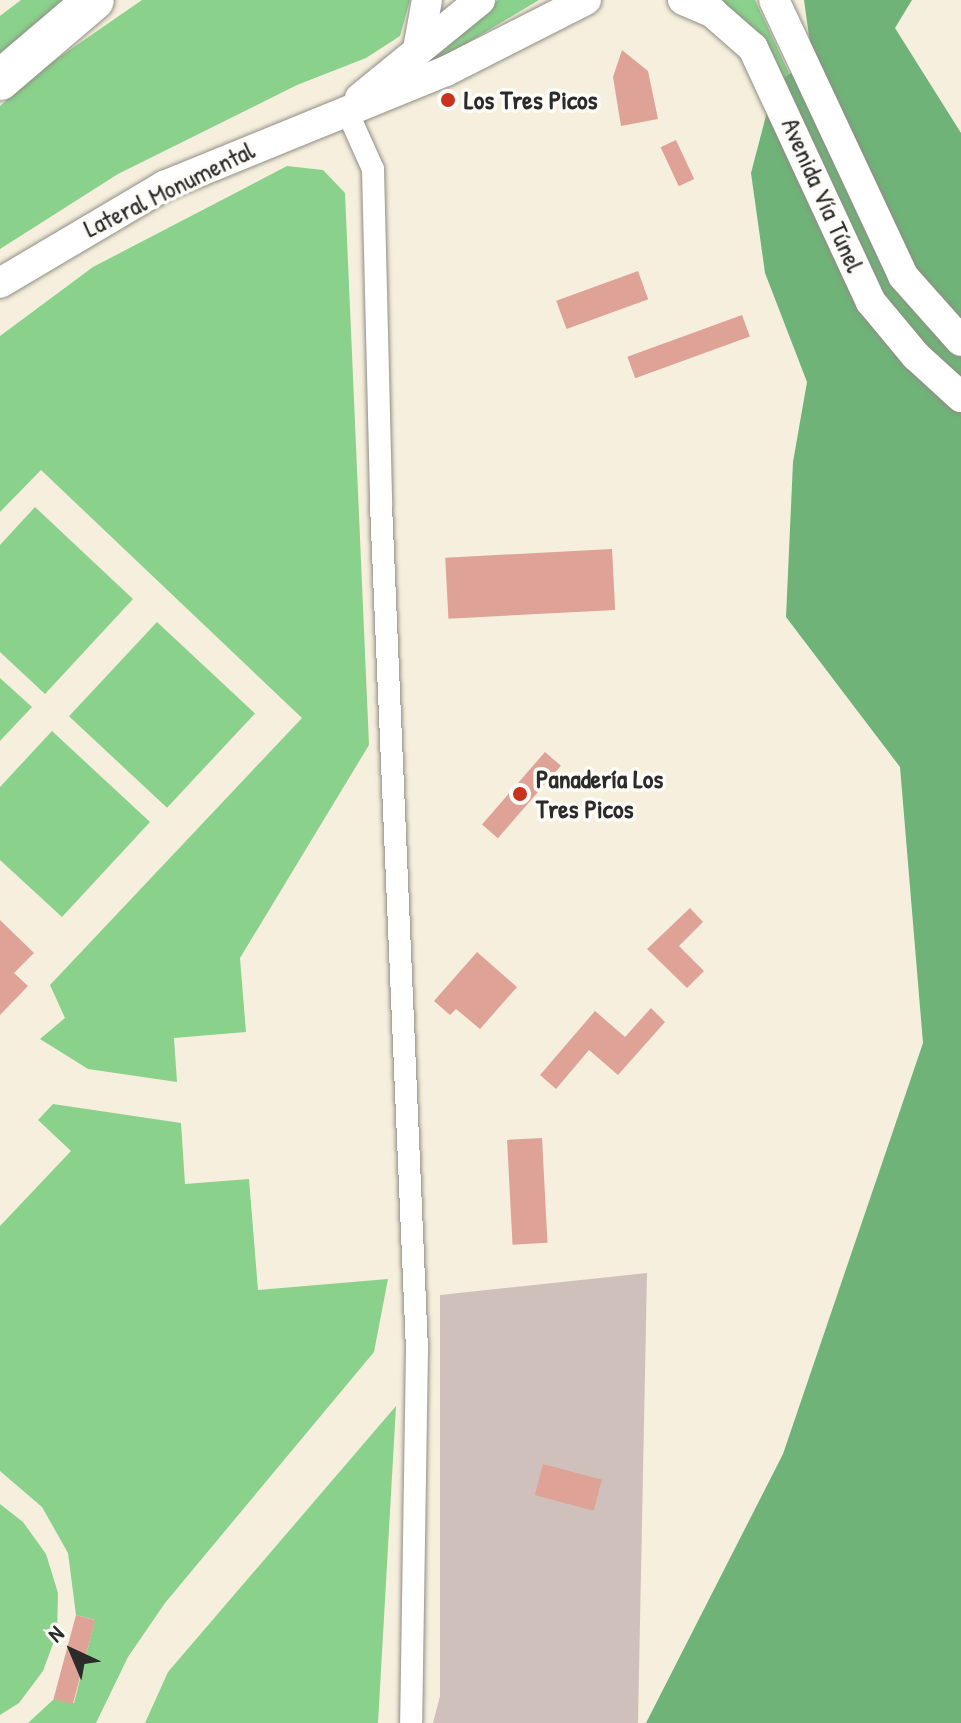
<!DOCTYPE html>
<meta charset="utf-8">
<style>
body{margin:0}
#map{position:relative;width:961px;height:1723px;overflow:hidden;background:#f6efdd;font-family:"Patrick Hand",sans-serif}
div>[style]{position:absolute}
.industrial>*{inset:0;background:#d0c0bb}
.green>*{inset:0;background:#8ad18c;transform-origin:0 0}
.forest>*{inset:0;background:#6fb378}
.building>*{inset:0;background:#dea296;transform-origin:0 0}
.roads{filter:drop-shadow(0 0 2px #908d84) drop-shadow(0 0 2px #908d84)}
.street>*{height:22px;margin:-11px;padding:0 11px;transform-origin:11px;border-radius:11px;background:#fff}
.secondary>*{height:30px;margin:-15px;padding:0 15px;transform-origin:15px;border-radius:15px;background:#fff}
.highway>*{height:40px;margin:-20px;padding:0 20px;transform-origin:20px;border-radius:20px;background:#fff}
.dots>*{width:22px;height:22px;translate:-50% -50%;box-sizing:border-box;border:4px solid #fdfcf7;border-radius:50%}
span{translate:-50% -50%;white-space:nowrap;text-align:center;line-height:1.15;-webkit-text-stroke:7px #fdfcf7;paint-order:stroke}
.poi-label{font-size:26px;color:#2b2b2b;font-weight:700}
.left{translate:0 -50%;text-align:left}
.street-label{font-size:26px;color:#2b2b2b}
.north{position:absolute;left:32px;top:1611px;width:80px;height:80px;-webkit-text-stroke:6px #fdfcf7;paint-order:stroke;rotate:316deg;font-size:22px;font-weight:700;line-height:32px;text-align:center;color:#2b2b2b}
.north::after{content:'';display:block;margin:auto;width:28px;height:36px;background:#2b2b2b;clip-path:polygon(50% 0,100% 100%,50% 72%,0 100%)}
</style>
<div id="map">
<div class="industrial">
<div style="clip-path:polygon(647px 1273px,638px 1723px,433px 1723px,440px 1696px,440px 1295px)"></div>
</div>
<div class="green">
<div style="clip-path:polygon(21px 0,74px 0,0 62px,0 16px)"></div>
<div style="clip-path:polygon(142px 0,410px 0,400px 36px,366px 58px,297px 85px,118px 174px,0 249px,0 106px,35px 74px)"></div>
<div style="clip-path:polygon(498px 0,539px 0,410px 77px,397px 77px)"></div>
<div style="clip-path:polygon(721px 0,755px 0,819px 138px,763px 47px)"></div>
<div style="clip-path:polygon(287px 166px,323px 170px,345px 193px,369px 745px,240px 958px,246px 1032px,174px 1038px,177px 1082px,88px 1069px,40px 1039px,65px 1018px,50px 985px,302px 718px,41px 470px,0 512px,0 336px,93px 267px)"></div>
<div style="clip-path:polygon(35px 507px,133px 599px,45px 694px,0 652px,0 545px)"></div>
<div style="left:157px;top:622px;width:134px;height:129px;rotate:43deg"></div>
<div style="clip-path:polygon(0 678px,32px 707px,0 741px)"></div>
<div style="clip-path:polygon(52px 731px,150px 822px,62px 917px,0 860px,0 787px)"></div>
<div style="clip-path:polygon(53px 1104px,181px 1123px,185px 1184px,249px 1179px,258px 1290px,388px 1279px,374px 1352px,165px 1603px,128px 1657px,96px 1723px,28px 1723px,54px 1699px,74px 1703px,95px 1620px,76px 1615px,68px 1553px,42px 1507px,0 1471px,0 1226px,71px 1151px,38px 1120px)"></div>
<div style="clip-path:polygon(396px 1406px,378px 1723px,145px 1723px,168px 1672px)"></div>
<div style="clip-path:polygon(0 1504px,23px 1522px,46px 1554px,58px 1593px,57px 1633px,43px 1671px,19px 1703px,0 1715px)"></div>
</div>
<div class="forest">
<div style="clip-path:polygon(804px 0,912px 0,895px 28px,961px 133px,961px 1723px,646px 1723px,783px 1454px,923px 1043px,900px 767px,786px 617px,793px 462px,807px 382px,765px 273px,751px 173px,774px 85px,812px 58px)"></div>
</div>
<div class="building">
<div style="clip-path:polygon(622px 50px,648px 71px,658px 119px,621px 126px,613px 77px)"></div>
<div style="left:676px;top:140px;width:43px;height:17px;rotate:65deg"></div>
<div style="left:638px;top:271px;width:30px;height:87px;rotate:70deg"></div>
<div style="left:742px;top:315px;width:23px;height:122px;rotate:70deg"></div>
<div style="left:612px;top:549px;width:61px;height:167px;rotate:87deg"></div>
<div style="left:545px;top:752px;width:21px;height:96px;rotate:41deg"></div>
<div style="clip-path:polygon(690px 908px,703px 922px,679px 946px,704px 971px,687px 988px,647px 949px)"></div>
<div style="clip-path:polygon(0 920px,34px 953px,14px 973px,28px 986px,0 1015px)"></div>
<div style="clip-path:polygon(477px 952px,517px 987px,480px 1029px,456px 1009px,450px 1015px,434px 1001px)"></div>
<div style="clip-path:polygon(651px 1008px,665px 1022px,618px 1075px,589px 1050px,556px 1089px,540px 1075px,595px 1011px,625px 1037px)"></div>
<div style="left:542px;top:1138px;width:105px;height:35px;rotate:87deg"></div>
<div style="left:543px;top:1464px;width:61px;height:32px;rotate:15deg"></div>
<div style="left:76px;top:1615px;width:20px;height:87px;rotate:15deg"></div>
</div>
<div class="roads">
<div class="street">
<div style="left:346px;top:109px;width:66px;rotate:65.8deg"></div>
<div style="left:373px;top:169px;width:336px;rotate:88.6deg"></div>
<div style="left:381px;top:505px;width:845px;rotate:87.56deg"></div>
<div style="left:417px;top:1349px;width:374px;rotate:90.9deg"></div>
</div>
<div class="secondary">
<div style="left:683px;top:0;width:33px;rotate:23deg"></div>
<div style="left:713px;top:13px;width:53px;rotate:41.2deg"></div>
<div style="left:753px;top:48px;width:280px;rotate:65.1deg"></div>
<div style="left:871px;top:302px;width:70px;rotate:50.2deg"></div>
<div style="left:916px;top:356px;width:61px;rotate:42.3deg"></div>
<div style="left:774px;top:0;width:305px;rotate:64.9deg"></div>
<div style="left:903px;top:276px;width:87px;rotate:48.3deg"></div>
<div style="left:418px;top:49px;width:50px;rotate:-79.6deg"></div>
<div style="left:360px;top:98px;width:155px;rotate:-39.2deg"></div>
<div style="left:0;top:283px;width:191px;rotate:-30.6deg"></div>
<div style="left:164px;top:186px;width:305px;rotate:-22.2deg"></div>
<div style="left:446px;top:71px;width:157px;rotate:-26.9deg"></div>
</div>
<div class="highway">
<div style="left:0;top:80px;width:123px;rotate:-40.4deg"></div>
</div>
</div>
<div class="dots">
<div style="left:448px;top:100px;background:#c8321e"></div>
<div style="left:520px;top:794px;background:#c8321e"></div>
</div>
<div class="poi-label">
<span class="left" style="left:464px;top:100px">Los Tres Picos</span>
<span class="left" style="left:536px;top:794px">Panadería Los<br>Tres Picos</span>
</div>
<div class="street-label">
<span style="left:169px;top:189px;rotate:-26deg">Lateral Monumental</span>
<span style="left:823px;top:195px;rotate:66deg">Avenida Vía Túnel</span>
</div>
<div class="north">N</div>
</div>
